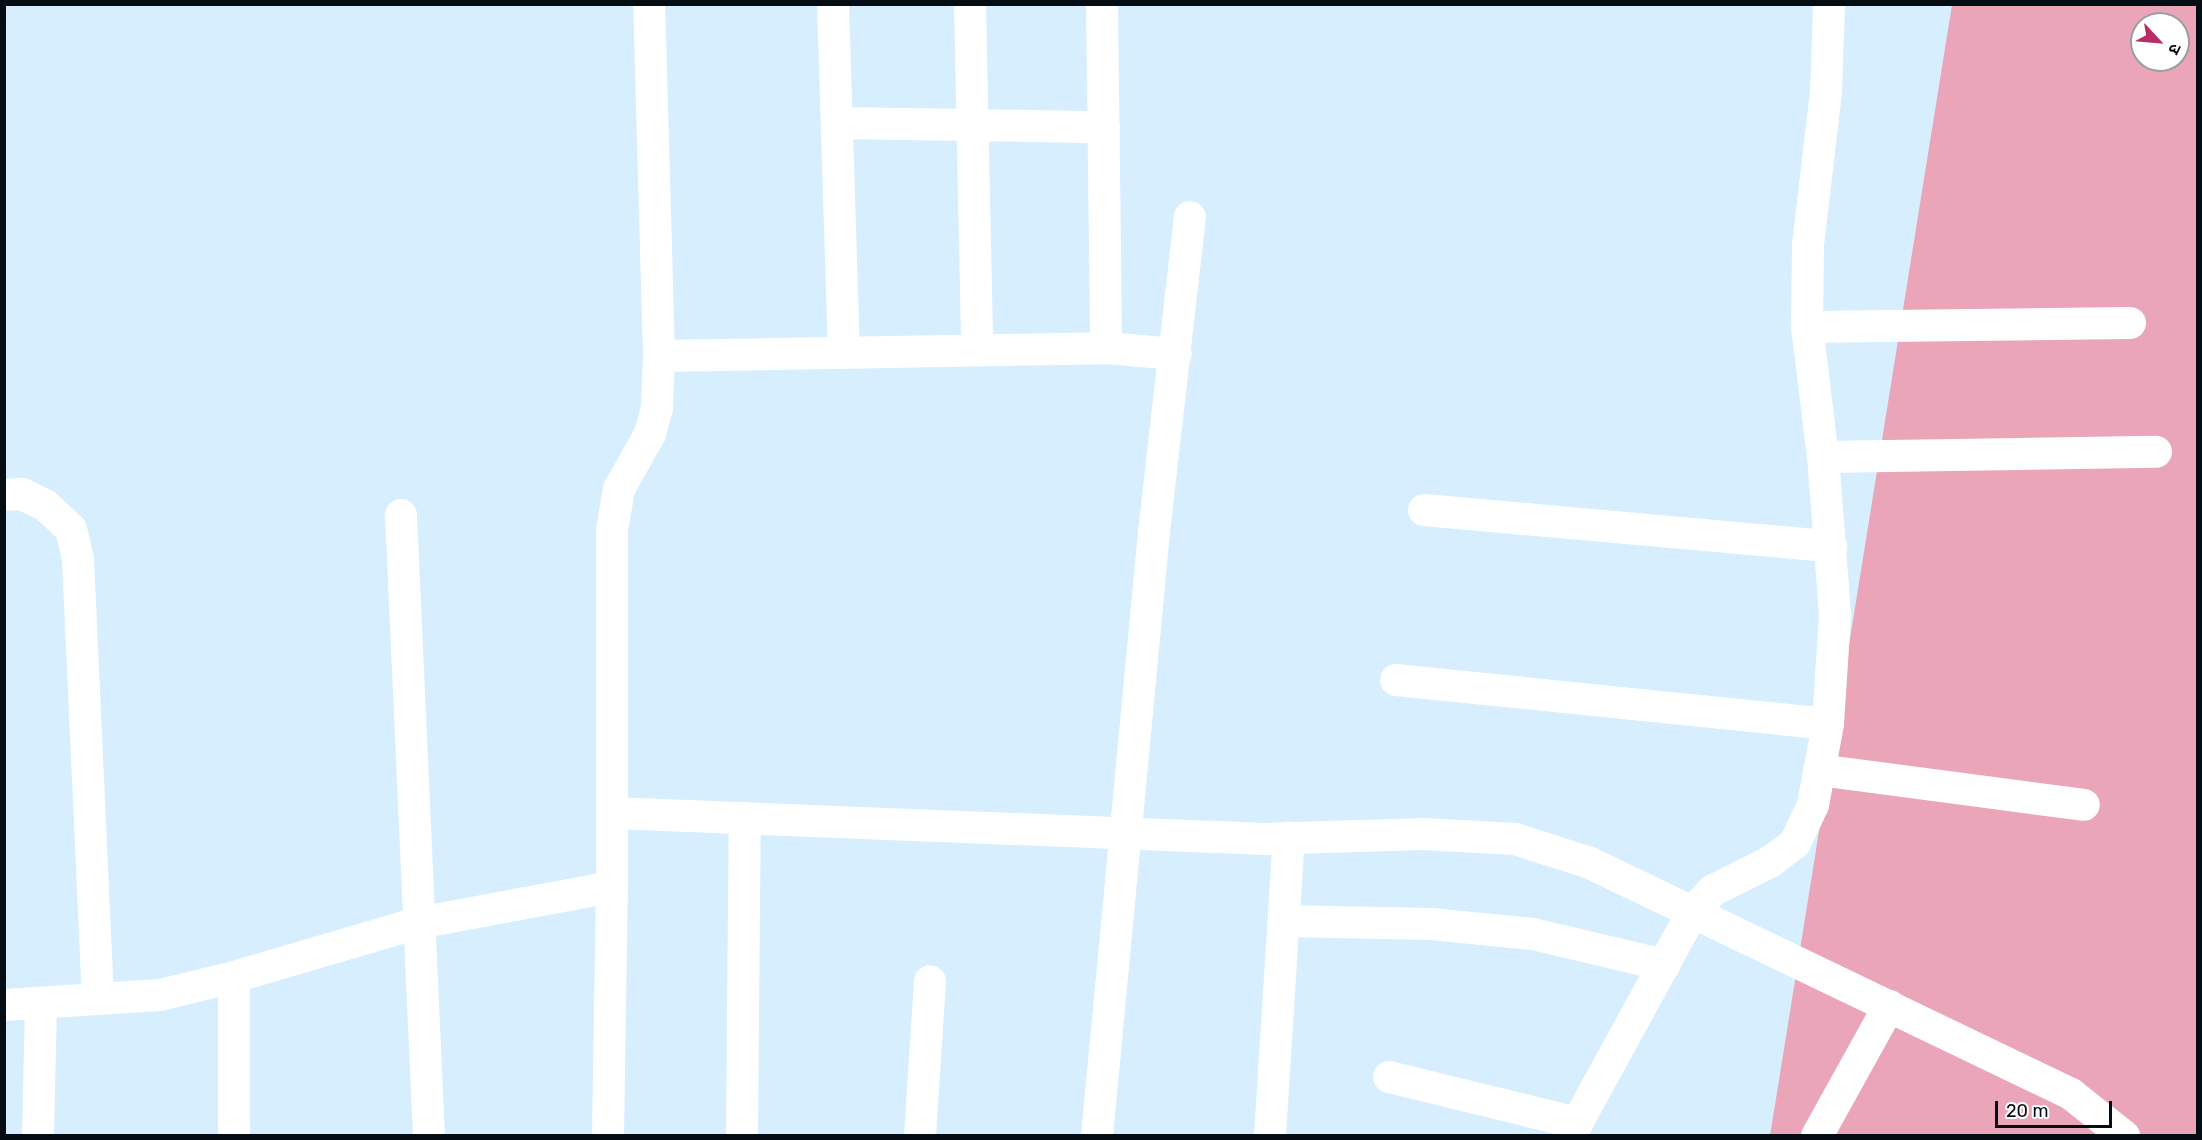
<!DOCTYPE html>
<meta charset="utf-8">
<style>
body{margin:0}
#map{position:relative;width:2202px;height:1140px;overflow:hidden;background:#d6eefe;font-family:Rubik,"Noto Sans Devanagari",sans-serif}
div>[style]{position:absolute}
.green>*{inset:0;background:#eaa5b9}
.minor>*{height:32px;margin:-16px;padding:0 16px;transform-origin:16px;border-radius:16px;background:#fff}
span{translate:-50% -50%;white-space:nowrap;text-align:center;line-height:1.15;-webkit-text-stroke:6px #fff;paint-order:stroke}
.frame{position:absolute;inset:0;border:6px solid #040d13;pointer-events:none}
.north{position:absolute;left:2130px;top:12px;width:60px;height:60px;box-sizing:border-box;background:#fff;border:2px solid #9b9ea1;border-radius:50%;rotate:116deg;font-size:16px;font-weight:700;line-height:24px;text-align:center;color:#040d13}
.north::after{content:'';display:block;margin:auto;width:21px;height:27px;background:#b82d66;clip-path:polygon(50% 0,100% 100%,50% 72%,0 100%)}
.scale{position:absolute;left:1995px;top:1101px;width:117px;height:27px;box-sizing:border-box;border:3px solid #040d13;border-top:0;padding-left:8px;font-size:18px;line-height:21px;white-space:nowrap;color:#040d13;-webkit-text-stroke:4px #fff;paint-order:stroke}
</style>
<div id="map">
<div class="green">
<div style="clip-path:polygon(evenodd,1952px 5px,2197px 5px,2197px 1135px,1770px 1136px,1952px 5px,2142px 24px,2178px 24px,2178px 60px,2142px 60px,2142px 24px)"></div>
</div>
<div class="minor">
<div style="left:833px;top:4px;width:349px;rotate:88.2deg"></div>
<div style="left:970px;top:4px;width:346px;rotate:88.8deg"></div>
<div style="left:1102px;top:4px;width:344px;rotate:89.3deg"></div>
<div style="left:837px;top:123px;width:267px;rotate:0.9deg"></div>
<div style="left:1807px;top:327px;width:323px;rotate:-0.7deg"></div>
<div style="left:659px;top:356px;width:447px;rotate:-1deg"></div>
<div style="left:1106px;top:348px;width:70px;rotate:4.9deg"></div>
<div style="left:1823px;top:457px;width:333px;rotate:-0.9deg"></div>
<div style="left:4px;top:495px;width:18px;rotate:-3deg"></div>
<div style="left:22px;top:494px;width:25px;rotate:26deg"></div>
<div style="left:45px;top:505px;width:35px;rotate:43deg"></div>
<div style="left:71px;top:529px;width:31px;rotate:77deg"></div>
<div style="left:78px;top:559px;width:439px;rotate:87.4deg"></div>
<div style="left:1424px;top:510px;width:409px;rotate:5.1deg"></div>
<div style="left:401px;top:515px;width:622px;rotate:87.42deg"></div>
<div style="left:1396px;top:680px;width:434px;rotate:5.8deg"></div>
<div style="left:1819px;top:770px;width:267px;rotate:7.5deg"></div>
<div style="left:612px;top:813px;width:654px;rotate:2.28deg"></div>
<div style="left:1265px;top:839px;width:159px;rotate:-1.8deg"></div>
<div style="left:1424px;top:834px;width:91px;rotate:3.1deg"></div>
<div style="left:1515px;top:839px;width:79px;rotate:17.7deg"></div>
<div style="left:1590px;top:863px;width:534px;rotate:25.65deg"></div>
<div style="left:2071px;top:1094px;width:68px;rotate:38.4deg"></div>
<div style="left:1284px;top:921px;width:147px;rotate:1.2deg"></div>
<div style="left:1431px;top:924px;width:102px;rotate:5.6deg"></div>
<div style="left:1533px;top:934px;width:135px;rotate:13.3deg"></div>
<div style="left:234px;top:977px;width:159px;rotate:90deg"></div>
<div style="left:4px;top:1005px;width:156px;rotate:-3.7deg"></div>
<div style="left:160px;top:995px;width:76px;rotate:-13.7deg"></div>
<div style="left:234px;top:977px;width:192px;rotate:-16.4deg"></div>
<div style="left:418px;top:923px;width:197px;rotate:-10.5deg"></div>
<div style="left:1389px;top:1077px;width:194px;rotate:13.7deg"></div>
<div style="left:38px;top:1136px;width:133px;rotate:-88.7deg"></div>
<div style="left:608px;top:1136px;width:249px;rotate:-89.1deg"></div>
<div style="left:612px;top:887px;width:357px;rotate:-90deg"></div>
<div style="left:612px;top:530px;width:42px;rotate:-80.3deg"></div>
<div style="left:619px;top:489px;width:63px;rotate:-60.6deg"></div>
<div style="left:650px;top:434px;width:27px;rotate:-75deg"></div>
<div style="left:657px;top:408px;width:52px;rotate:-87.8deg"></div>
<div style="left:659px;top:356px;width:352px;rotate:-91.6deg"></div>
<div style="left:742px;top:1136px;width:318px;rotate:-89.5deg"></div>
<div style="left:920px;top:1136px;width:155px;rotate:-86.3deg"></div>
<div style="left:1097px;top:1136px;width:607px;rotate:-84.61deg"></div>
<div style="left:1154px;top:532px;width:317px;rotate:-83.5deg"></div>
<div style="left:1270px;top:1136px;width:299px;rotate:-86.4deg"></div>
<div style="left:1570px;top:1136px;width:256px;rotate:-61.3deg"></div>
<div style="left:1693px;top:911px;width:28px;rotate:-46deg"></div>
<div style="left:1712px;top:891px;width:65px;rotate:-26.6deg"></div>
<div style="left:1770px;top:862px;width:31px;rotate:-37deg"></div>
<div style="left:1795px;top:843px;width:42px;rotate:-64.7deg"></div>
<div style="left:1813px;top:805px;width:82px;rotate:-79.5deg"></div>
<div style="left:1828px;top:724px;width:109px;rotate:-86.3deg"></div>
<div style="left:1835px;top:615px;width:158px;rotate:-94.3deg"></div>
<div style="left:1823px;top:457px;width:131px;rotate:-97deg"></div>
<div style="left:1807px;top:327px;width:82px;rotate:-89.3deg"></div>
<div style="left:1808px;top:245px;width:155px;rotate:-83.3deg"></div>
<div style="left:1826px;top:91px;width:87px;rotate:-88deg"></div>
<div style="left:1817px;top:1136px;width:149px;rotate:-61deg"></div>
</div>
<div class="frame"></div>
<div class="north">उ</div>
<div class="scale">20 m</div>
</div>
